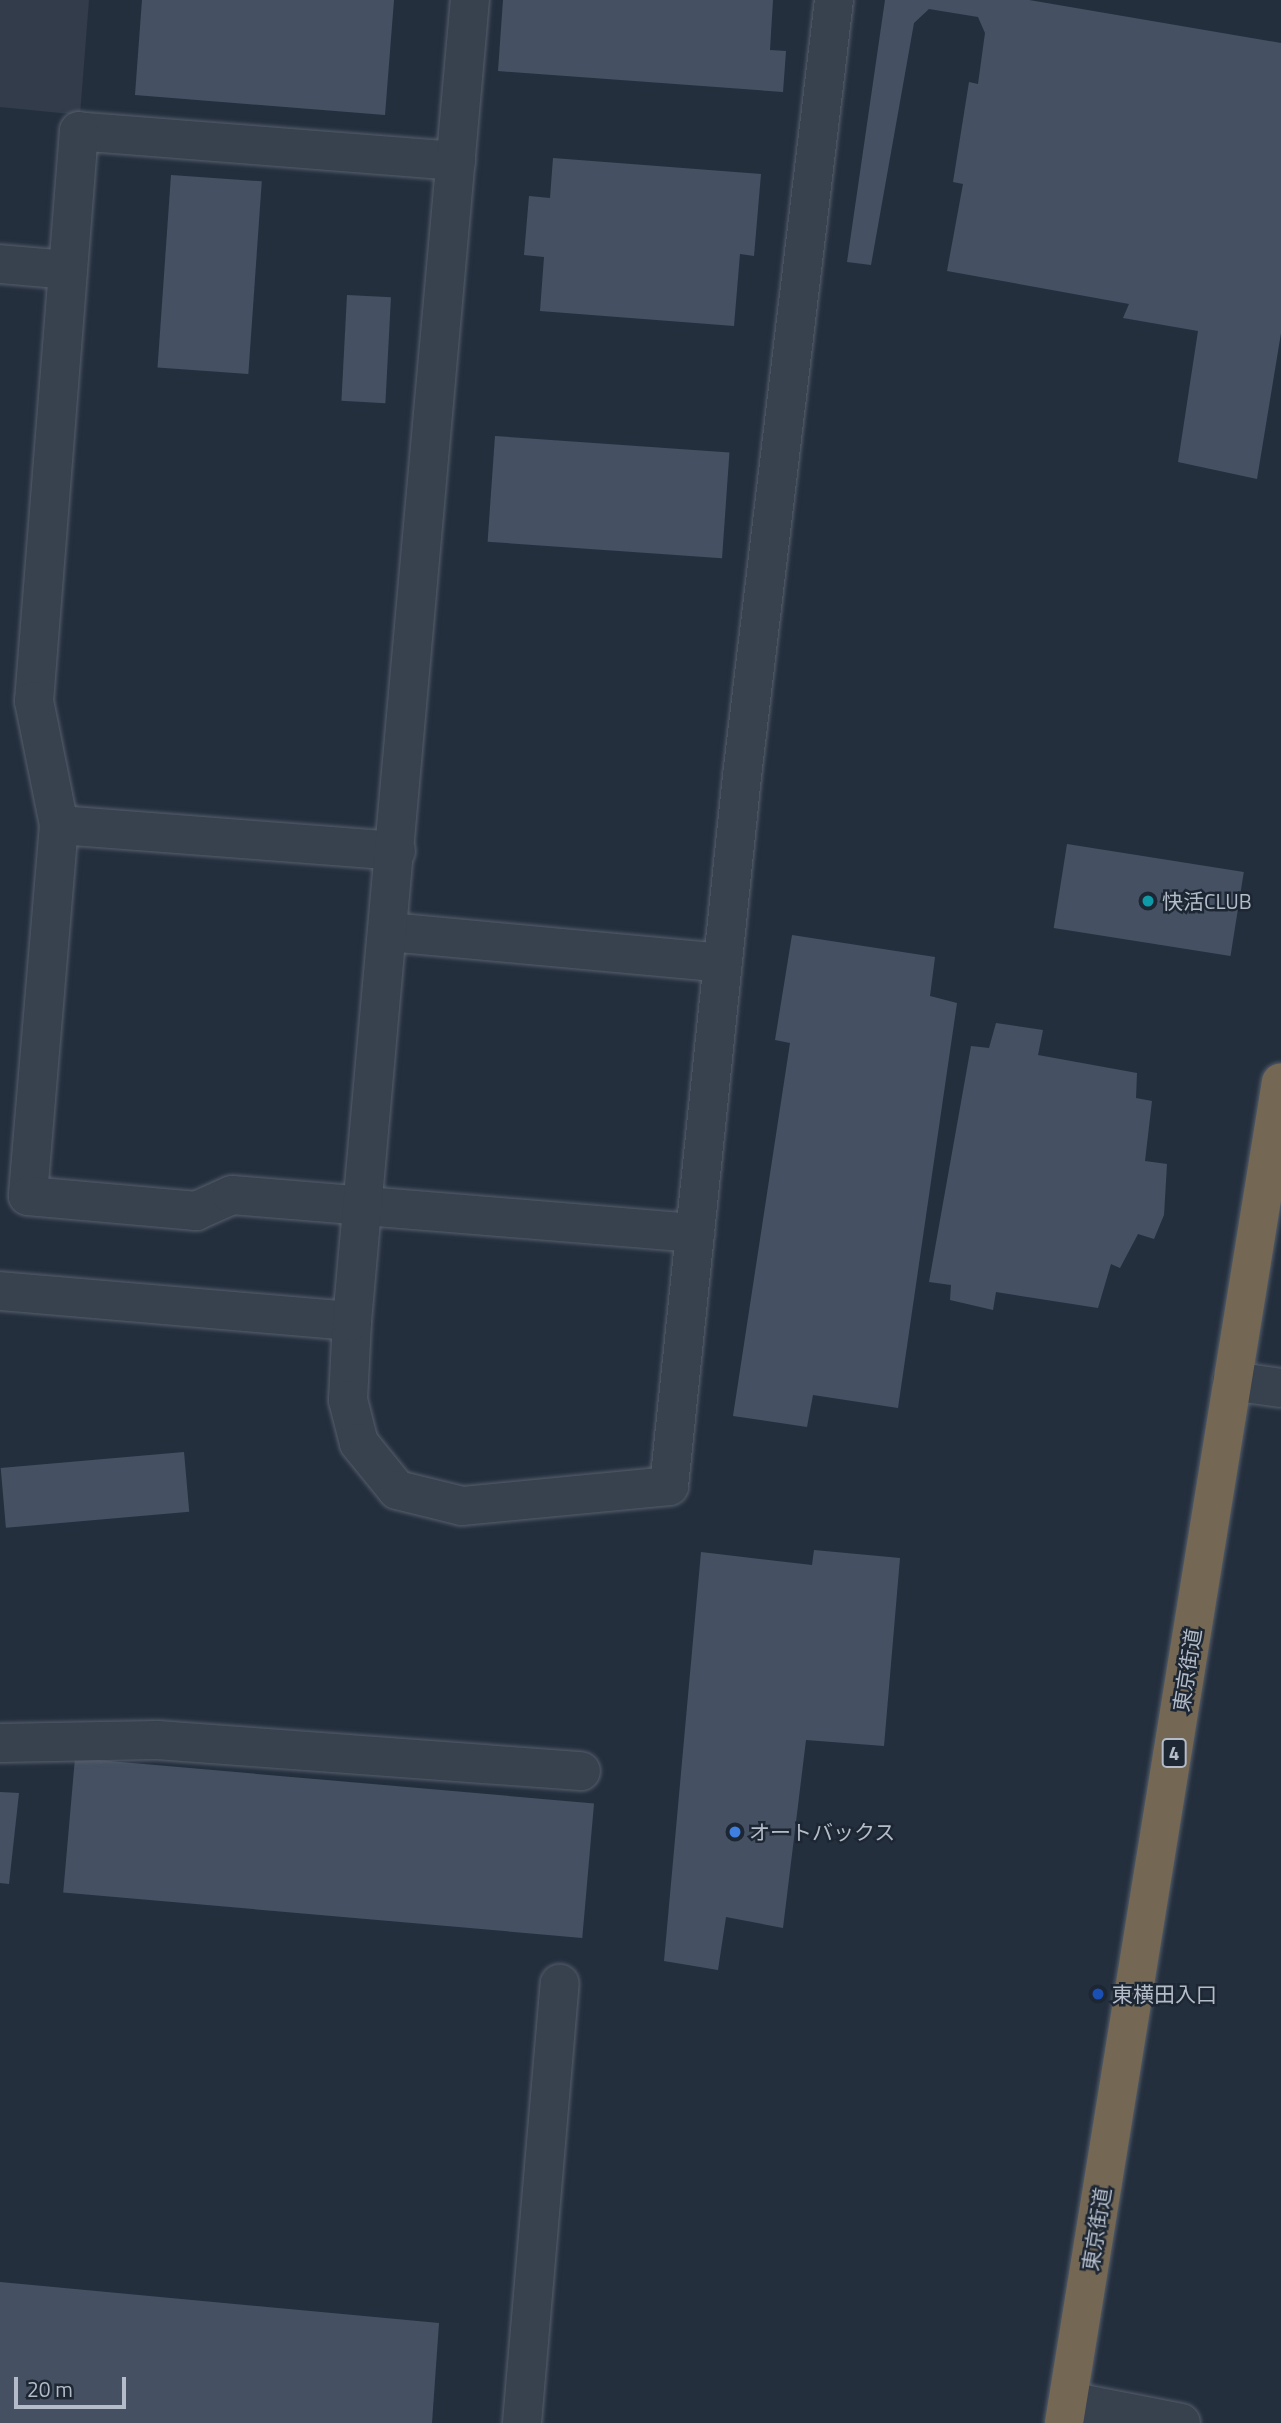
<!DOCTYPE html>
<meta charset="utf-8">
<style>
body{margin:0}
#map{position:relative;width:1281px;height:2423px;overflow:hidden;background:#242f3e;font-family:"Titillium Web","Noto Sans JP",sans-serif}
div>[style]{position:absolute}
.airport>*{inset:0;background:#323c4b}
.building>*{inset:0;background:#455162;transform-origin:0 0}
.roads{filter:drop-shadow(0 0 2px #565f6c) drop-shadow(0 0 2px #565f6c)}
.minor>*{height:38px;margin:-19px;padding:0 19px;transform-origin:19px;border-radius:19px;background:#38414e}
.highway>*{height:38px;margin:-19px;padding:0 19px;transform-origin:19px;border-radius:19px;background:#746855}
.dots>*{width:19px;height:19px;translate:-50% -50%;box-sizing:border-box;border:4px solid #1d2633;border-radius:50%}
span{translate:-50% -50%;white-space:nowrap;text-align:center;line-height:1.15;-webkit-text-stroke:5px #1d2633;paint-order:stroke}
.shield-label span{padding:2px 5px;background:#1d2633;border:2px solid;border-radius:5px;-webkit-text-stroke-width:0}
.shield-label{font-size:19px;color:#b4bcc9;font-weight:700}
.poi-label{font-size:21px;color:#b4bcc9}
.left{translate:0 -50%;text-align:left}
.street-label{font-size:21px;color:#b4bcc9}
.scale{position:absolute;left:14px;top:2377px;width:112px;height:32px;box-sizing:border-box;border:4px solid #b4bcc9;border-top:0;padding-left:9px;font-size:21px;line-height:24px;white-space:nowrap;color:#b4bcc9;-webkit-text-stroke:5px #1d2633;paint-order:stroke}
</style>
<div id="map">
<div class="airport">
<div style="clip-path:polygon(0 0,89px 0,80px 115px,0 107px)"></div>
</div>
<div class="building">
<div style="clip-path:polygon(142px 0,394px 0,385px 115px,135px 95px)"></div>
<div style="clip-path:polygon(503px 0,773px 0,770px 50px,786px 51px,783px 92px,498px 71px)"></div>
<div style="clip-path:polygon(885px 0,1029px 0,1281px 43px,1281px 333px,1257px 479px,1178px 462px,1198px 331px,1123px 318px,1129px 304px,947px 271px,963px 184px,953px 182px,969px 82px,978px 84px,985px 33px,978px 17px,929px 9px,914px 23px,871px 265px,847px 262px)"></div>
<div style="clip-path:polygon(553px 158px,761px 174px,754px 256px,740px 254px,734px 326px,540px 311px,544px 257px,524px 255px,529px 196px,550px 198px)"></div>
<div style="left:171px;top:175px;width:91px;height:193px;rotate:4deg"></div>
<div style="left:347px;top:295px;width:44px;height:106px;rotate:3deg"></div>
<div style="left:495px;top:436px;width:235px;height:106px;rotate:4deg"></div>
<div style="left:1067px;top:844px;width:179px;height:85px;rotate:9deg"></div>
<div style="clip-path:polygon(792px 935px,935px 957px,930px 996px,957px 1003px,898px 1408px,813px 1395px,807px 1427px,733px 1416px,790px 1043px,775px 1040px)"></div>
<div style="clip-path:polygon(996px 1023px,1043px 1030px,1038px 1055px,1137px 1073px,1136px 1098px,1152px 1101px,1145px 1161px,1167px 1164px,1164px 1215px,1154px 1239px,1138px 1234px,1120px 1268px,1111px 1264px,1098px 1308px,996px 1292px,993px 1310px,950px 1300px,951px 1285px,929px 1282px,971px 1046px,989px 1048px)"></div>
<div style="left:184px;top:1452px;width:60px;height:184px;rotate:85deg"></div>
<div style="clip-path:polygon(814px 1550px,900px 1558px,884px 1746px,806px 1740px,783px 1928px,726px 1917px,718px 1970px,664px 1961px,701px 1552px,812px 1565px)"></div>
<div style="left:75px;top:1758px;width:521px;height:135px;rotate:5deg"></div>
<div style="clip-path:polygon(0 1792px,19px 1793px,9px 1884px,0 1883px)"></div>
<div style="clip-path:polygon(0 2282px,439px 2323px,432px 2423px,0 2423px)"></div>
</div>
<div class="roads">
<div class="minor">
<div style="left:456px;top:161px;width:378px;rotate:-175.5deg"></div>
<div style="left:79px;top:131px;width:572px;rotate:94.51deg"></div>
<div style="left:34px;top:701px;width:126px;rotate:78.6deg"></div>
<div style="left:59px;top:825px;width:372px;rotate:94.8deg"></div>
<div style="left:28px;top:1196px;width:169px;rotate:5.1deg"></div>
<div style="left:196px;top:1211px;width:39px;rotate:-24deg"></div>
<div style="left:232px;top:1195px;width:465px;rotate:4.7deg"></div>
<div style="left:0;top:264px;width:68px;rotate:5deg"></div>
<div style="left:59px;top:825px;width:338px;rotate:4.4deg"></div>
<div style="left:389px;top:932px;width:335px;rotate:5.3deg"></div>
<div style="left:0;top:1291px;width:353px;rotate:4.9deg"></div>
<div style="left:352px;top:1321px;width:79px;rotate:92.9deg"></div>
<div style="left:348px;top:1400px;width:44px;rotate:75.7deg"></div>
<div style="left:359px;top:1443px;width:60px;rotate:51deg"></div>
<div style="left:397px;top:1490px;width:67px;rotate:13.8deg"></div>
<div style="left:462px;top:1506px;width:208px;rotate:-5.5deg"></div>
<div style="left:669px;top:1486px;width:714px;rotate:-84.13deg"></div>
<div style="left:742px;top:776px;width:781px;rotate:-83.24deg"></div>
<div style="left:352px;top:1321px;width:1326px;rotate:-84.9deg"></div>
<div style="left:1232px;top:1381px;width:49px;rotate:8.1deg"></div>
<div style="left:0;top:1743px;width:157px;rotate:-1.1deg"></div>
<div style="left:157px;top:1740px;width:425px;rotate:4.2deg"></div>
<div style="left:1068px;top:2401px;width:115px;rotate:11deg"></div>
<div style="left:522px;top:2423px;width:441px;rotate:-85.1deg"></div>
</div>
<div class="highway">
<div style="left:1064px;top:2423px;width:1358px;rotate:-80.81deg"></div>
</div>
</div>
<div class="dots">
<div style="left:1148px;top:901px;background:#0f9aa8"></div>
<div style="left:735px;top:1832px;background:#3f7fe0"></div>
<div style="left:1098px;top:1994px;background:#1a4fb4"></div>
</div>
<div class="shield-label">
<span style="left:1174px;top:1753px">4</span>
</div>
<div class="poi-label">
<span class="left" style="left:1162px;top:901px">快活CLUB</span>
<span class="left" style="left:749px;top:1832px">オートバックス</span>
<span class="left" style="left:1112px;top:1994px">東横田入口</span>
</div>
<div class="street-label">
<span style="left:1187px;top:1670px;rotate:-81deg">東京街道</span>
<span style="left:1096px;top:2229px;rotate:-81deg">東京街道</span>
</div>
<div class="scale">20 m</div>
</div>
